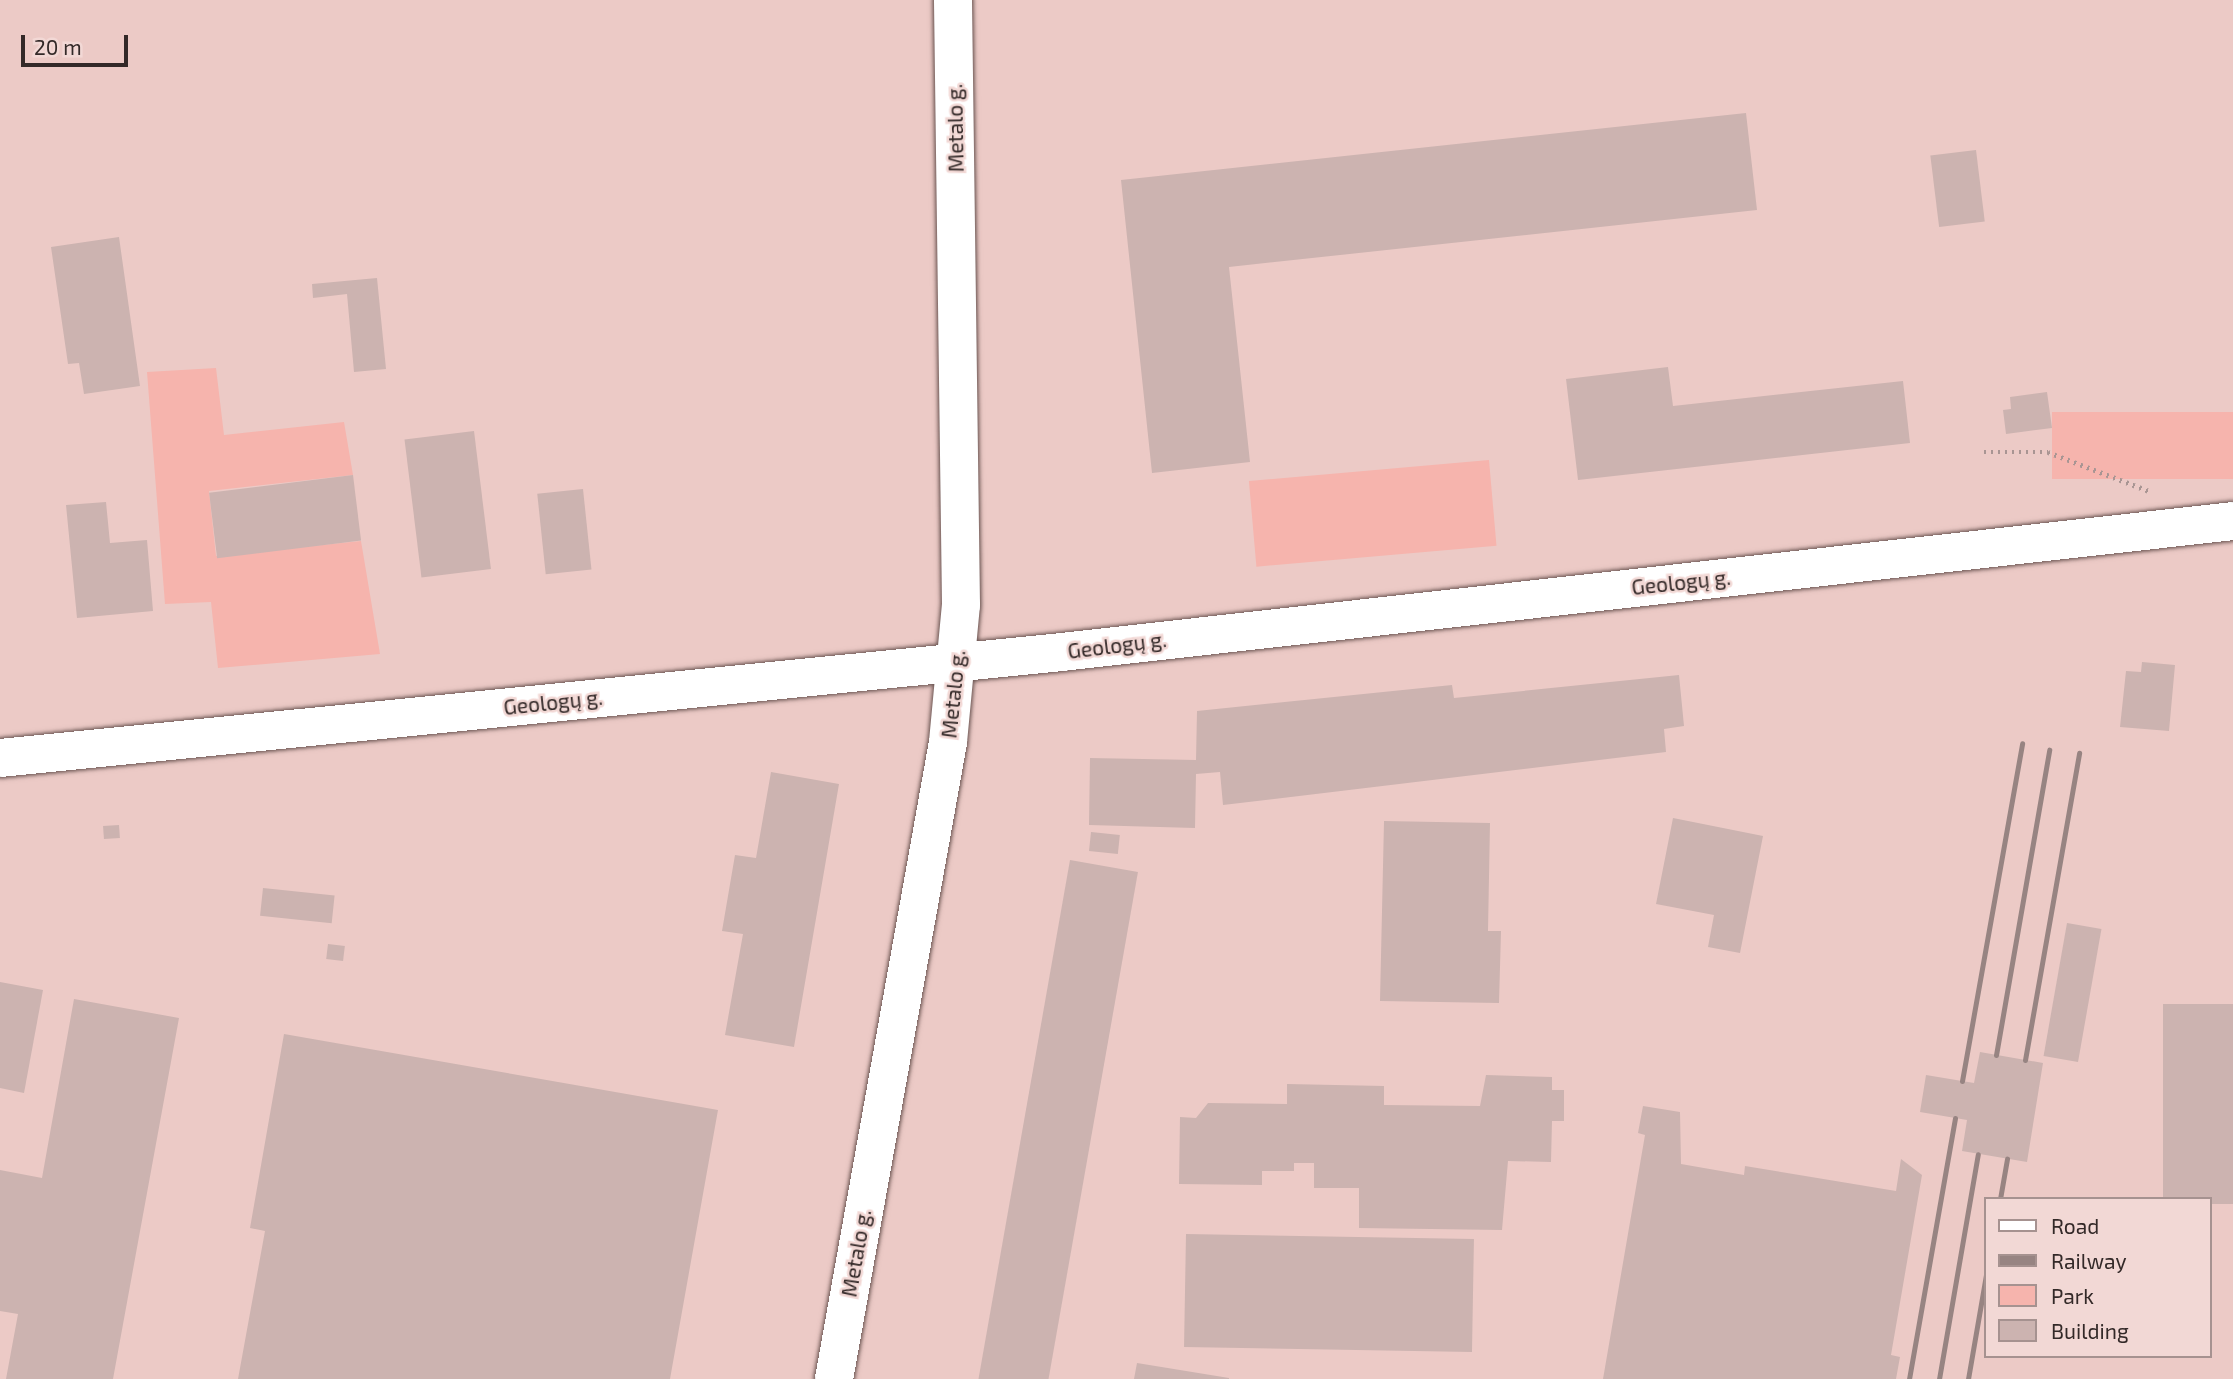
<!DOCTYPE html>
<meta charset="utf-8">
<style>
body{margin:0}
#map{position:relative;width:2233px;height:1379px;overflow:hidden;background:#f2d8d5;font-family:"Exo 2",sans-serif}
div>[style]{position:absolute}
.built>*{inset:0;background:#eccac6}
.green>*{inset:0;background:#f6b4ad;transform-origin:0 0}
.building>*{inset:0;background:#ccb3b0;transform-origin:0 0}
.path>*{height:4.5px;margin-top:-2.25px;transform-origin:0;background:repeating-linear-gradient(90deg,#a99593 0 2px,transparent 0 7px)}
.roads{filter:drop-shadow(0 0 2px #6b5552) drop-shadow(0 0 2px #6b5552)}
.minor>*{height:38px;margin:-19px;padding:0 19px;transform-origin:19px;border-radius:19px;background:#fff}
.rail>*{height:5px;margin:-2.5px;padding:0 2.5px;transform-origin:2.5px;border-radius:2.5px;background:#978482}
span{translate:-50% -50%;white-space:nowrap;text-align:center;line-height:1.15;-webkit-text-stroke:5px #f2d8d5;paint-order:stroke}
.street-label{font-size:21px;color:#332928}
.legend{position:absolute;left:1984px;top:1197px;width:228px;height:161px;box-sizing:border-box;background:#f2d8d5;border:2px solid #a69290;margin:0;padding:9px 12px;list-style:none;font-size:21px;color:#332928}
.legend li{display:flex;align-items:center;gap:14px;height:35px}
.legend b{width:35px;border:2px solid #a69290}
.scale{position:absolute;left:21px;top:35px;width:107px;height:32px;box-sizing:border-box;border:4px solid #332928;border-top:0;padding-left:9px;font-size:21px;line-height:24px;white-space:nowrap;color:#332928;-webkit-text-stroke:5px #f2d8d5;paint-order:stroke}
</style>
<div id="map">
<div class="built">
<div style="clip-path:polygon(evenodd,0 0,2233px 0,2233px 1379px,0 1379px,0 0,1986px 1199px,2210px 1199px,2210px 1356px,1986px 1356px,1986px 1199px)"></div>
</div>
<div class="green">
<div style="clip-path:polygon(216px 368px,224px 435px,344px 422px,353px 475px,209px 491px,216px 556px,361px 541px,380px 654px,218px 668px,211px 602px,165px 604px,147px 372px)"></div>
<div style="left:2233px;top:412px;width:67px;height:181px;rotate:90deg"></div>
<div style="left:1489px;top:460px;width:86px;height:241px;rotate:85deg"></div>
</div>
<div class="building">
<div style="clip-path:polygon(1746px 113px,1757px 210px,1229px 267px,1250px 462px,1152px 473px,1121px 180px)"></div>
<div style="left:1976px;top:150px;width:72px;height:46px;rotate:83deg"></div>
<div style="clip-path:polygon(119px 237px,140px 386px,84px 394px,79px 363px,68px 364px,51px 247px)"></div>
<div style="clip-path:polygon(377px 278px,386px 369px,354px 372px,347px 294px,313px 298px,312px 284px)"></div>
<div style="clip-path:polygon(1668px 367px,1673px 406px,1903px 381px,1910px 443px,1578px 480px,1566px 379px)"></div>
<div style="clip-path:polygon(2047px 392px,2052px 428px,2006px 434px,2003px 410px,2011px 409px,2010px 397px)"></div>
<div style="left:474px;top:431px;width:139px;height:70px;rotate:83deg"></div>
<div style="left:353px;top:475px;width:66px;height:145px;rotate:83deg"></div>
<div style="left:583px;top:489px;width:81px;height:46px;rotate:84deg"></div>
<div style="clip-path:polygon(106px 502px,110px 543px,147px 540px,153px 611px,77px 618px,66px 505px)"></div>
<div style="clip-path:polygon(2142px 662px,2175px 665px,2169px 731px,2120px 727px,2126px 671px,2141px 672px)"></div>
<div style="clip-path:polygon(1679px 675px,1684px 726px,1664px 729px,1666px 752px,1223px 805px,1220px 772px,1196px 774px,1195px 828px,1089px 825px,1090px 758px,1196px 760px,1197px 711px,1452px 685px,1454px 698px)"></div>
<div style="clip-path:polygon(771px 772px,839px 784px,794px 1047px,725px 1035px,743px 934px,722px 931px,735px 855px,756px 858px)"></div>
<div style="clip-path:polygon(1673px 818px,1763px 836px,1740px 953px,1708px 947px,1714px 915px,1656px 904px)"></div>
<div style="clip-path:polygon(1384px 821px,1490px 823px,1488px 931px,1501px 931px,1499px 1003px,1380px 1001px)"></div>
<div style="left:119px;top:825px;width:13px;height:16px;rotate:86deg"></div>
<div style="left:1091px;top:832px;width:29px;height:19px;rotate:6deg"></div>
<div style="left:1070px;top:860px;width:69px;height:527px;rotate:10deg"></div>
<div style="left:263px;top:888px;width:72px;height:28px;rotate:6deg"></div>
<div style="left:2067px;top:923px;width:35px;height:135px;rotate:10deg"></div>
<div style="left:328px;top:944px;width:17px;height:15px;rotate:7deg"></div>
<div style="clip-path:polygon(0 982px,43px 990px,24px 1093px,0 1088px)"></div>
<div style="clip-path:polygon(74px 999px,179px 1018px,113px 1379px,6px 1379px,18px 1314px,0 1311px,0 1170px,42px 1178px)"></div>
<div style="left:2233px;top:1004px;width:200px;height:70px;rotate:90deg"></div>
<div style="clip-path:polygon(284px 1034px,718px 1110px,670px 1379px,238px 1379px,265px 1231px,250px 1228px)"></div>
<div style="clip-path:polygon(1980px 1052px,2043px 1063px,2027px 1162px,1962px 1151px,1967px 1120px,1920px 1112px,1926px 1075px,1974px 1083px)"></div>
<div style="clip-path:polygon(1486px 1075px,1552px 1077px,1552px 1090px,1564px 1090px,1564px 1121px,1552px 1121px,1551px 1162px,1508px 1161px,1502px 1230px,1359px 1228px,1359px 1188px,1314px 1188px,1314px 1163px,1294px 1163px,1294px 1171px,1262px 1171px,1262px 1185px,1179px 1184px,1180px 1117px,1196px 1118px,1208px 1103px,1287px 1104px,1287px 1084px,1384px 1086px,1384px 1105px,1480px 1106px)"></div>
<div style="clip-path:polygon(1643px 1106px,1680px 1112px,1681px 1164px,1744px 1175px,1745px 1166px,1896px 1191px,1901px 1159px,1922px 1175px,1891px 1355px,1900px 1357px,1896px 1379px,1603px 1379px,1645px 1135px,1638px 1133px)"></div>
<div style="left:1186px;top:1234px;width:288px;height:113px;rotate:1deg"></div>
<div style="clip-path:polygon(1137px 1363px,1229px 1378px,1229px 1379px,1134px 1379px)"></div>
</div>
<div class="path">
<div style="left:1984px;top:452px;width:64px"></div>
<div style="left:2048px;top:452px;width:108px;rotate:21.1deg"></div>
</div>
<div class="roads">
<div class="minor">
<div style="left:0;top:758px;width:1067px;rotate:-5.7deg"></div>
<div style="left:1062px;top:652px;width:1178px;rotate:-6.38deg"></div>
<div style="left:834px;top:1379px;width:647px;rotate:-79.85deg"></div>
<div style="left:948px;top:742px;width:138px;rotate:-84.6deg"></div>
<div style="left:961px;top:605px;width:605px;rotate:-90.76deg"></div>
</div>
</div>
<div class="rail">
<div style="left:1996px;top:1055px;width:310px;rotate:-80.1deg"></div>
<div style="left:2025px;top:1060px;width:312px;rotate:-80deg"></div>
<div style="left:1962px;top:1081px;width:343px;rotate:-79.9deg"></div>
<div style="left:2000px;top:1199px;width:41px;rotate:-80.1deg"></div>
<div style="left:1909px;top:1379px;width:265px;rotate:-80deg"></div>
<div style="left:1939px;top:1379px;width:228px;rotate:-80.2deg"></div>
<div style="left:1968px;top:1379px;width:106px;rotate:-80.2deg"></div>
</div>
<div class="street-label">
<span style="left:955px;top:128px;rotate:-91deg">Metalo g.</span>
<span style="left:1681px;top:582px;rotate:-6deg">Geologų g.</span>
<span style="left:1117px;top:645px;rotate:-7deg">Geologų g.</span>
<span style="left:953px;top:694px;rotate:-84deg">Metalo g.</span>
<span style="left:553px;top:702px;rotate:-6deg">Geologų g.</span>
<span style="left:856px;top:1253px;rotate:-80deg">Metalo g.</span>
</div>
<ul class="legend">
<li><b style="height:9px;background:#fff"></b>Road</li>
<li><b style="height:9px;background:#978482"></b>Railway</li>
<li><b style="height:19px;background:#f6b4ad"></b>Park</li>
<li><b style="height:19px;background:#ccb3b0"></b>Building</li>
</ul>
<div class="scale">20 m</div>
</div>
